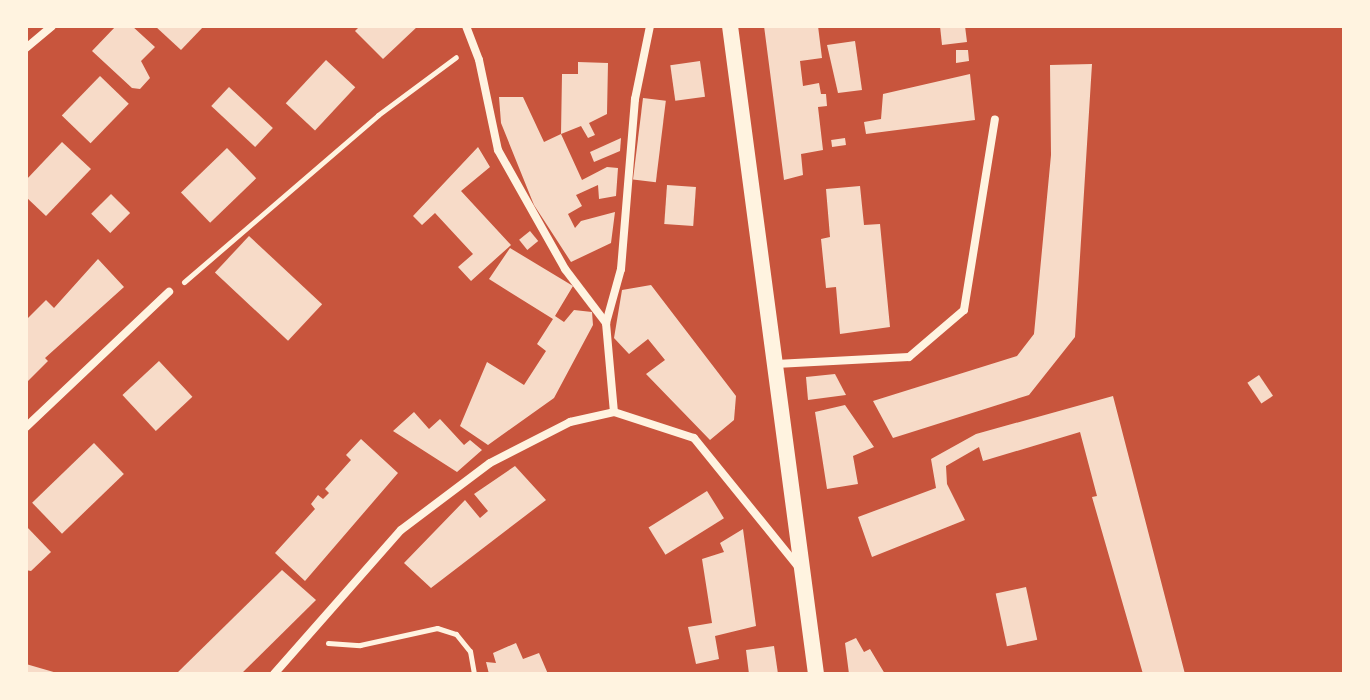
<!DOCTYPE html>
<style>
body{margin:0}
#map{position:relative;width:1370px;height:700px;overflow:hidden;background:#c8553d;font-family:"DM Sans",sans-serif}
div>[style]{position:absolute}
.building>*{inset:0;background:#f7dbc8;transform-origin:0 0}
.path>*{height:5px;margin:-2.5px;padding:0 2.5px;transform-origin:2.5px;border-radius:2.5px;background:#fff3e0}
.minor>*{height:8px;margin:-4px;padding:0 4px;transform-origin:4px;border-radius:4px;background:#fff3e0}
.secondary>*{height:16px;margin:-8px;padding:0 8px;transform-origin:8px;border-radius:8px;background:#fff3e0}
span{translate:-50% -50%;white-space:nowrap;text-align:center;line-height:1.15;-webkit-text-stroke:8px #fff3e0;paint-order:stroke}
.frame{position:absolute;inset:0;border:28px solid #fff3e0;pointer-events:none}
</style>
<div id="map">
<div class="building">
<div style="clip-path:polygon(116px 26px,132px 26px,155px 47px,141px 61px,150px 78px,140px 89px,132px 88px,92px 51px)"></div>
<div style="clip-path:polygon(155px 26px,204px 26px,181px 50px)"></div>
<div style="clip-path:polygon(360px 26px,418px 26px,383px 59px,355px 31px)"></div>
<div style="clip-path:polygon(764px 26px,818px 26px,822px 58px,800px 61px,803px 86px,819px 83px,821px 94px,826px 94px,827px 106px,818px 107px,823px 150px,801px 154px,803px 175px,784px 180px)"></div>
<div style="clip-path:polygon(940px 26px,965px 26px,967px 42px,942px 45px)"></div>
<div style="clip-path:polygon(855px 41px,862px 90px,838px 93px,827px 45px)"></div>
<div style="clip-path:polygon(956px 50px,968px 50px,969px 61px,956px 63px)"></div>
<div style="left:326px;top:60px;width:40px;height:59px;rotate:43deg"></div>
<div style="left:700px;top:61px;width:36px;height:30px;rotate:82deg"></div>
<div style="clip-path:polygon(578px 62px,608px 63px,607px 114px,589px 123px,595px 135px,588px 138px,581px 126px,561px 134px,562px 74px,578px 74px)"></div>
<div style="clip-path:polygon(1092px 64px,1075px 337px,1029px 395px,893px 438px,873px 401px,1017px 356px,1034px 334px,1051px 155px,1050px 65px)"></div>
<div style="clip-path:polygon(970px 74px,975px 120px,866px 134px,864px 122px,881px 119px,883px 94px)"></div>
<div style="left:100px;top:76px;width:40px;height:55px;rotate:44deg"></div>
<div style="left:229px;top:87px;width:60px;height:26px;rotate:43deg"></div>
<div style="clip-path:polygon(499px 97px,523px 97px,544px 142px,561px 134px,582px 180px,607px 167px,618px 168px,616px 196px,599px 199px,598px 185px,576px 195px,582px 206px,568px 214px,575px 228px,581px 221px,615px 212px,611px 243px,571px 262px,534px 205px,501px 123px)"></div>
<div style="left:643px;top:98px;width:23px;height:82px;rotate:7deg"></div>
<div style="clip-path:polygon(621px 138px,620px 151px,594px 162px,590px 152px)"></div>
<div style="left:845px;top:138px;width:7px;height:14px;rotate:82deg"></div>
<div style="clip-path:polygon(62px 142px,91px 169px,46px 216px,26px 197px,26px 180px)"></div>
<div style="clip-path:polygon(478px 147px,490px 167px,461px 191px,511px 245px,471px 281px,458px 267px,473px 254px,435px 213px,422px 225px,413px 216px)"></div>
<div style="left:227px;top:148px;width:42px;height:64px;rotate:46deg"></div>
<div style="left:667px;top:185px;width:29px;height:39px;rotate:4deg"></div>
<div style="clip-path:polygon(860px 186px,864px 225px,880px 224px,890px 327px,840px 334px,836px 287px,826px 288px,821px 239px,830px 237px,826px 189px)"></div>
<div style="left:111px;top:194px;width:27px;height:28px;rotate:45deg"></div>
<div style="left:530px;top:231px;width:13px;height:14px;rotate:51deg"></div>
<div style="left:249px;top:236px;width:100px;height:50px;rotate:43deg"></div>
<div style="clip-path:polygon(510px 248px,573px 286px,555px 316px,564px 322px,574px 310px,592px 312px,593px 325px,554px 398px,488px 445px,460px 426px,487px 362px,524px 385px,546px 351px,537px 344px,553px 319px,489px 279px)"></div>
<div style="clip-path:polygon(98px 259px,124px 287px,45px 358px,48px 361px,26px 383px,26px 320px,46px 300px,54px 308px)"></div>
<div style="clip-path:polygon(651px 285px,736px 396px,734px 420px,710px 440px,646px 374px,665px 360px,648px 339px,629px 354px,614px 338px,622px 290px)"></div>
<div style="left:159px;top:361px;width:49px;height:50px;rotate:47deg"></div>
<div style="clip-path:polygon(835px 374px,846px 395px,808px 400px,806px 377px)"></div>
<div style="left:1259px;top:375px;width:25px;height:14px;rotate:56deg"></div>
<div style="clip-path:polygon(1113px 396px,1185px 674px,1143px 674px,1092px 497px,1097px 496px,1080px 432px,983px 461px,979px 447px,946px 466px,947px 484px,965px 520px,872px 557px,858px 517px,936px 488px,931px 459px,976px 434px)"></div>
<div style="clip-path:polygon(845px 405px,874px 447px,853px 456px,858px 484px,827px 489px,815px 412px)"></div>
<div style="clip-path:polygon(414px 412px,429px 429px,440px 419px,464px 445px,470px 440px,482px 450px,457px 472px,393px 431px)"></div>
<div style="clip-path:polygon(361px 439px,398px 473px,305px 581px,275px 553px,315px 509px,311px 504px,318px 495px,323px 499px,329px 493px,325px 489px,351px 460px,346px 455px)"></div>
<div style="left:94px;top:443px;width:43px;height:86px;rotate:46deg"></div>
<div style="clip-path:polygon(515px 466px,546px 500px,431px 588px,404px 563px,465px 500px,480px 518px,488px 511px,474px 494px)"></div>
<div style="left:707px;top:491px;width:32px;height:69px;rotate:58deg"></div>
<div style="clip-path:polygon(26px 526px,51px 552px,31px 571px,26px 570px)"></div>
<div style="clip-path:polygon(743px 529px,756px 626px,715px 636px,719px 659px,696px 664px,688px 627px,712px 623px,702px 559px,724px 552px,720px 543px)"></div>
<div style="clip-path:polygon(282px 570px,316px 600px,241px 674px,176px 674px)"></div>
<div style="left:1026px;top:587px;width:54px;height:31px;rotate:78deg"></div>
<div style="clip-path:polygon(856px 638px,864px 652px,870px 649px,885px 674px,849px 674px,845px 643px)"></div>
<div style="clip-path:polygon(516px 643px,523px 659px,539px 653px,548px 674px,489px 674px,486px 662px,496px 663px,493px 653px)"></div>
<div style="clip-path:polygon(774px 646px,778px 674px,749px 674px,746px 650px)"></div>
<div style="clip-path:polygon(26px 664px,57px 673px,57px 674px,26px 674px)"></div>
</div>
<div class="path">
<div style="left:184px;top:282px;width:256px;rotate:-40.7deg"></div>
<div style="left:378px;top:115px;width:97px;rotate:-36.6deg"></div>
<div style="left:328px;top:643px;width:32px;rotate:4deg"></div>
<div style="left:360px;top:645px;width:79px;rotate:-12.4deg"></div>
<div style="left:437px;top:628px;width:20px;rotate:18deg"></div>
<div style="left:456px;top:634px;width:22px;rotate:51deg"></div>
<div style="left:470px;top:651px;width:23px;rotate:80deg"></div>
</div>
<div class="minor">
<div style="left:466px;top:26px;width:36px;rotate:69deg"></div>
<div style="left:479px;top:60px;width:92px;rotate:78.1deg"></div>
<div style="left:498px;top:150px;width:137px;rotate:60.6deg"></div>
<div style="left:565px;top:269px;width:68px;rotate:52.8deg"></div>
<div style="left:650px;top:26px;width:75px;rotate:101.6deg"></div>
<div style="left:635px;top:99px;width:171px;rotate:94.7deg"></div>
<div style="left:621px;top:269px;width:56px;rotate:105.5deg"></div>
<div style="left:606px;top:323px;width:89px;rotate:84.9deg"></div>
<div style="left:614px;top:412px;width:84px;rotate:18deg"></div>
<div style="left:694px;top:438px;width:164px;rotate:51deg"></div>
<div style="left:26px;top:48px;width:34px;rotate:-40deg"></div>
<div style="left:776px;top:364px;width:133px;rotate:-3deg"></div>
<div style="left:909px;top:357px;width:72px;rotate:-40.5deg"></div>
<div style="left:964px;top:310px;width:193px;rotate:-80.8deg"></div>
<div style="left:26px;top:427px;width:197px;rotate:-43.4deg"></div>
<div style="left:274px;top:674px;width:192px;rotate:-48.6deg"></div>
<div style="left:401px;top:530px;width:111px;rotate:-37deg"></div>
<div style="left:490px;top:463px;width:90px;rotate:-27.1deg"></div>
<div style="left:570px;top:422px;width:45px;rotate:-12.8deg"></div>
</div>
<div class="secondary">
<div style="left:730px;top:26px;width:654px;rotate:82.44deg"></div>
</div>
<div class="frame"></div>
</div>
